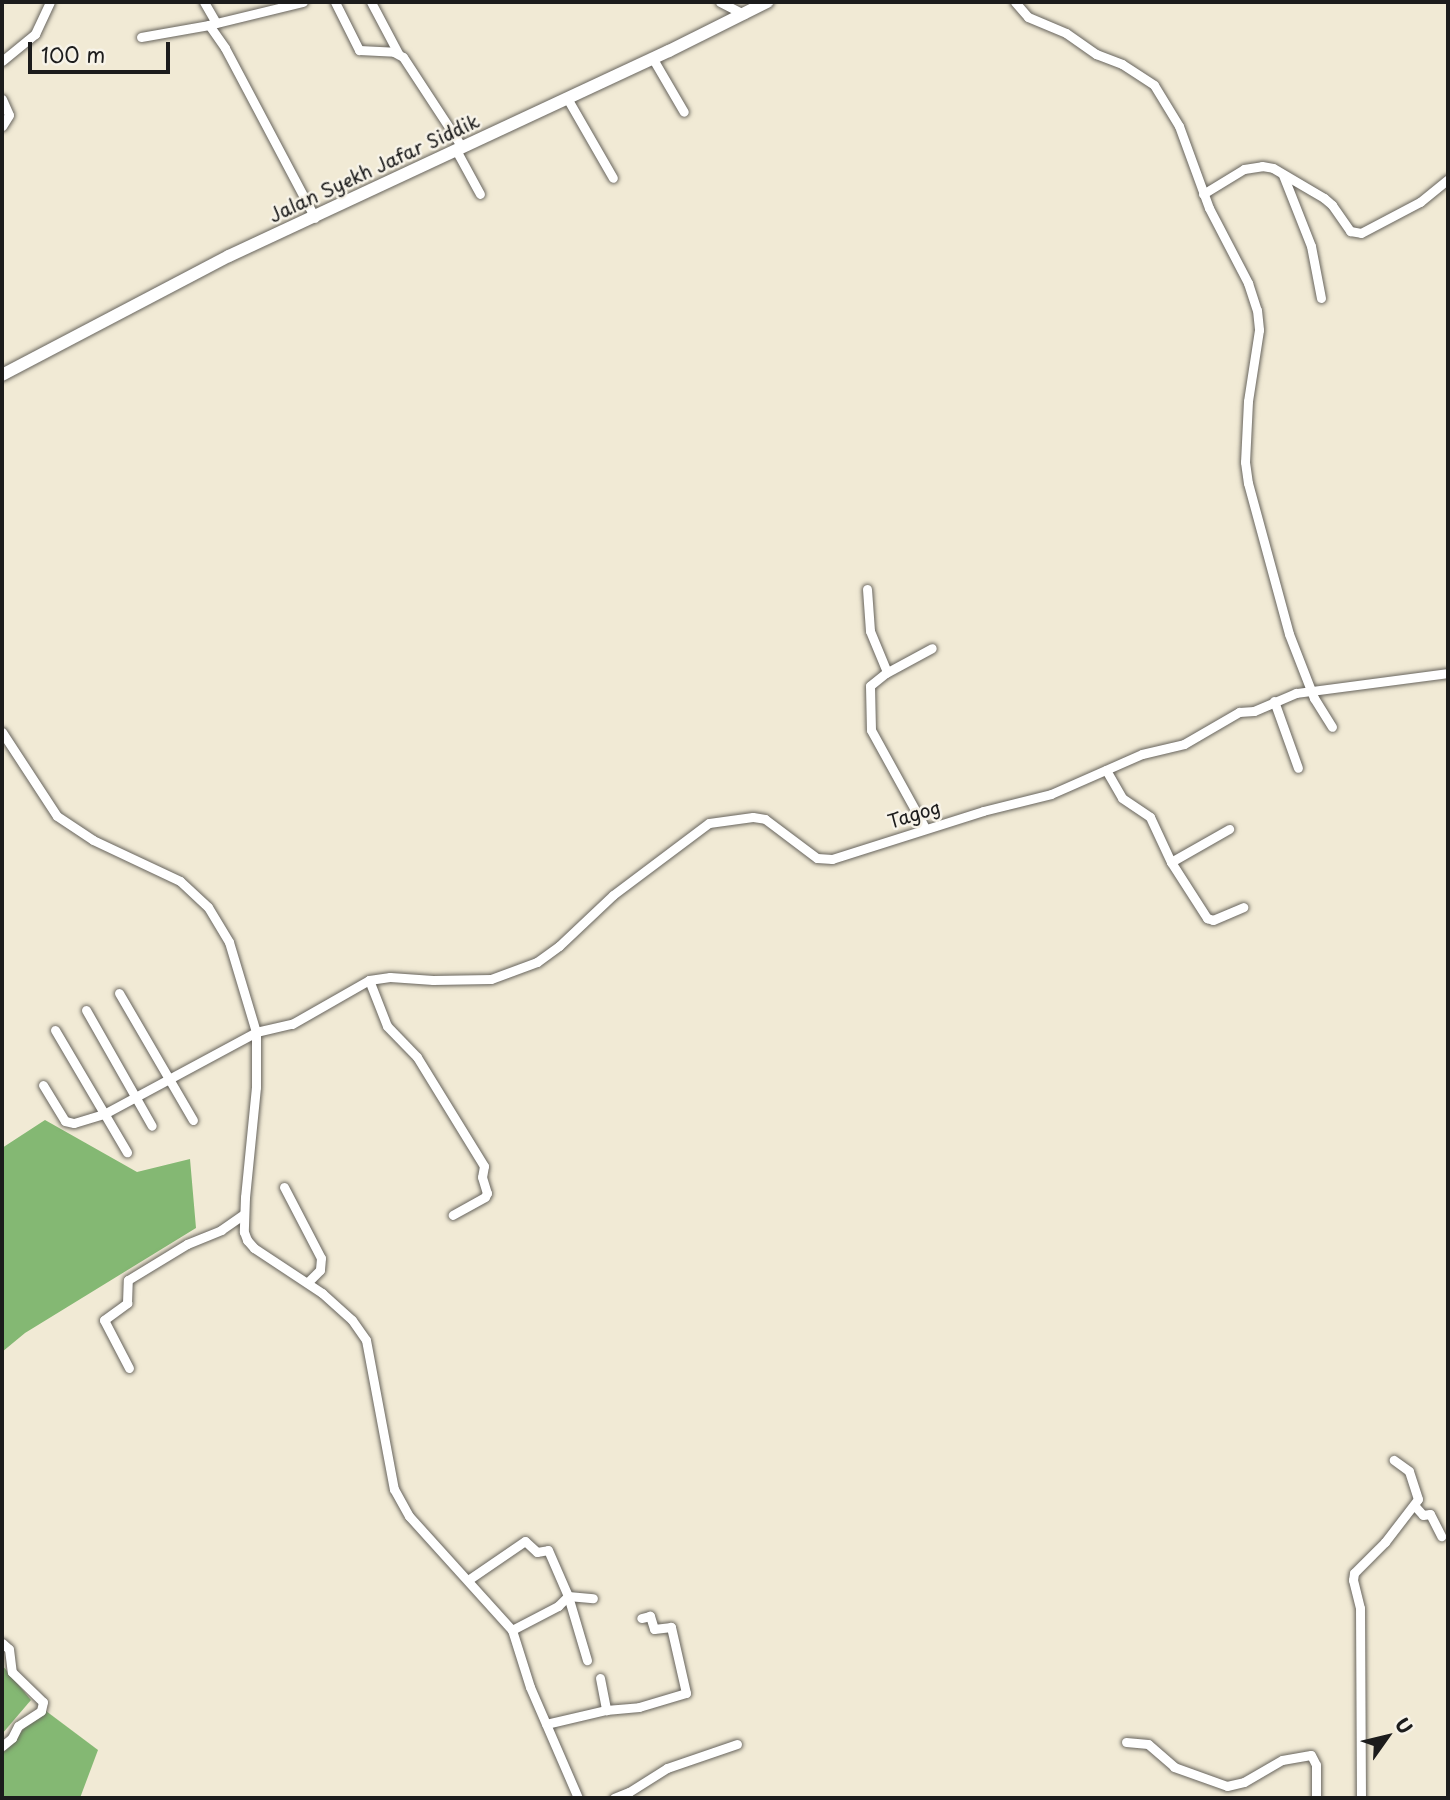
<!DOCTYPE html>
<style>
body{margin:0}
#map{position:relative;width:1450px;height:1800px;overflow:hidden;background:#f1ead5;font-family:"Playpen Sans",sans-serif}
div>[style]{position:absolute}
.forest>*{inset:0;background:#84b873}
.roads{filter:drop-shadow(0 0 2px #67645d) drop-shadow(0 0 2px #67645d)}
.street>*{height:9px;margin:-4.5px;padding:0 4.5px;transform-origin:4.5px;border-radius:4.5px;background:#fff}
.secondary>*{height:12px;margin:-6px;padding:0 6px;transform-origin:6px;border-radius:6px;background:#fff}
span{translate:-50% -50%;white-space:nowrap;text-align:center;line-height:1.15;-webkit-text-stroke:5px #f7f3e8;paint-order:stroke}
.street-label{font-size:19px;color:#1c1c1c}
.frame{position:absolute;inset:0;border:4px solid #1c1c1c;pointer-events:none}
.north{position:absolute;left:1352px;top:1702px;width:70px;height:70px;-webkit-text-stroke:5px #f7f3e8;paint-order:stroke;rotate:56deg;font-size:19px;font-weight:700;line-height:28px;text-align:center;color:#1c1c1c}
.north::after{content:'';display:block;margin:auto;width:24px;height:32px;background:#1c1c1c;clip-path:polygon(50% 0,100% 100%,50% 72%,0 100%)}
.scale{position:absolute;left:28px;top:42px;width:142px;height:32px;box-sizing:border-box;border:4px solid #1c1c1c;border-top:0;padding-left:9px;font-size:21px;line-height:24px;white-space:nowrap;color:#1c1c1c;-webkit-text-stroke:5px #f7f3e8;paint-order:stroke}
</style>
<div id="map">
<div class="forest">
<div style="clip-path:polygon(45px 1120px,137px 1172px,190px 1159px,196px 1228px,25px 1333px,2px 1352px,2px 1148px)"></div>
<div style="clip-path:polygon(2px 1665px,31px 1700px,2px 1734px)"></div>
<div style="clip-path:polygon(42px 1708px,98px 1750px,80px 1798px,2px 1798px,2px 1754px)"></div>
</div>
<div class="roads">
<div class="street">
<div style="left:204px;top:2px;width:24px;rotate:60deg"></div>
<div style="left:303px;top:2px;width:97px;rotate:166.3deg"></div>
<div style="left:209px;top:25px;width:28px;rotate:55deg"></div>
<div style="left:225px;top:48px;width:192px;rotate:62.1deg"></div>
<div style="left:335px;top:2px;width:54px;rotate:63.4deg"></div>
<div style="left:359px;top:50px;width:35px;rotate:3deg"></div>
<div style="left:394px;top:52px;width:10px;rotate:29deg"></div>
<div style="left:403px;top:57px;width:108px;rotate:56.8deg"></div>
<div style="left:371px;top:2px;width:58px;rotate:62.1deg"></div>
<div style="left:720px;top:2px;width:27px;rotate:27deg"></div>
<div style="left:1015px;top:2px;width:20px;rotate:49deg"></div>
<div style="left:1028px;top:17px;width:41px;rotate:22.8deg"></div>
<div style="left:1066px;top:33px;width:37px;rotate:35deg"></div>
<div style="left:1096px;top:54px;width:28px;rotate:21deg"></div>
<div style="left:1122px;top:64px;width:38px;rotate:33deg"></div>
<div style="left:1154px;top:85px;width:48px;rotate:58.6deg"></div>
<div style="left:1179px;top:126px;width:87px;rotate:69.9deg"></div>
<div style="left:1209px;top:208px;width:85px;rotate:62.5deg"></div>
<div style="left:1248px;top:283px;width:28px;rotate:72deg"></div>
<div style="left:1257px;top:310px;width:20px;rotate:84deg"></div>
<div style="left:1259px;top:330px;width:72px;rotate:98.8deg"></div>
<div style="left:1248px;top:401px;width:61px;rotate:92.8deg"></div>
<div style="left:1245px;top:462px;width:21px;rotate:82deg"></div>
<div style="left:1248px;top:483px;width:156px;rotate:74.8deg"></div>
<div style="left:1289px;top:634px;width:69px;rotate:68.7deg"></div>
<div style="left:1314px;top:698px;width:34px;rotate:58deg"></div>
<div style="left:141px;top:37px;width:69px;rotate:-10deg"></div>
<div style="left:653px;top:59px;width:61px;rotate:59.7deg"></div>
<div style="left:2px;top:61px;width:43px;rotate:-39.3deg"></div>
<div style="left:35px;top:34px;width:35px;rotate:-65deg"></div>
<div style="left:567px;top:98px;width:92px;rotate:60.1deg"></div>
<div style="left:2px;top:99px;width:17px;rotate:66deg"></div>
<div style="left:9px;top:115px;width:13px;rotate:122deg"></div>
<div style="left:456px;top:150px;width:50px;rotate:61.4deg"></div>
<div style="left:1283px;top:175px;width:76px;rotate:68.5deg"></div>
<div style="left:1311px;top:246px;width:53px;rotate:79.1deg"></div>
<div style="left:1203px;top:194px;width:48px;rotate:-31.4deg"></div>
<div style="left:1244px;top:169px;width:18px;rotate:-9deg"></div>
<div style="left:1262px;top:166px;width:11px;rotate:10deg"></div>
<div style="left:1273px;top:168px;width:59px;rotate:30.5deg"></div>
<div style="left:1324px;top:198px;width:11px;rotate:41deg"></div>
<div style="left:1332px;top:205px;width:32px;rotate:55deg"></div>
<div style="left:1350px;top:231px;width:11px;rotate:10deg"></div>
<div style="left:1361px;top:233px;width:67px;rotate:-27.7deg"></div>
<div style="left:1420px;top:202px;width:36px;rotate:-39deg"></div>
<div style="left:867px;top:589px;width:42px;rotate:85.9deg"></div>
<div style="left:870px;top:631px;width:44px;rotate:67.5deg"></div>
<div style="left:887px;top:672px;width:22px;rotate:141deg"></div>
<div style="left:870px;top:686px;width:44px;rotate:88.7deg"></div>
<div style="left:871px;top:730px;width:112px;rotate:61.1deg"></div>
<div style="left:886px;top:673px;width:52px;rotate:-28.5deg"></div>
<div style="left:1274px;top:701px;width:71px;rotate:70.3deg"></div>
<div style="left:2px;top:732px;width:100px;rotate:56.8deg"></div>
<div style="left:57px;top:816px;width:43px;rotate:33.7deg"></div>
<div style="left:93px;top:840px;width:96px;rotate:25.2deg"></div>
<div style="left:180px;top:881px;width:38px;rotate:43deg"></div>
<div style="left:208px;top:907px;width:41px;rotate:59deg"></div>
<div style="left:229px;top:942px;width:94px;rotate:73.3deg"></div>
<div style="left:256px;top:1032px;width:37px;rotate:-13deg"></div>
<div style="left:292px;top:1024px;width:89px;rotate:-29.7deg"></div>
<div style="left:369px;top:980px;width:21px;rotate:-8deg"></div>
<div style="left:390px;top:977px;width:43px;rotate:4deg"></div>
<div style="left:433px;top:980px;width:58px;rotate:-1deg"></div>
<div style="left:491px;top:979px;width:49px;rotate:-20.3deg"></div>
<div style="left:537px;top:962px;width:27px;rotate:-36deg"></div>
<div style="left:559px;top:946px;width:74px;rotate:-43.4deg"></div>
<div style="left:613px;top:895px;width:120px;rotate:-36.9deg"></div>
<div style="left:709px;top:823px;width:44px;rotate:-7.8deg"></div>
<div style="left:753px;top:817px;width:12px;rotate:9deg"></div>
<div style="left:765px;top:819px;width:65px;rotate:36.9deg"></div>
<div style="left:817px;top:858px;width:15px;rotate:4deg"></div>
<div style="left:832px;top:859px;width:158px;rotate:-17.6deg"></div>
<div style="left:983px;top:811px;width:70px;rotate:-14deg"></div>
<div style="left:1051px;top:794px;width:99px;rotate:-23.7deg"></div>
<div style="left:1142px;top:754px;width:43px;rotate:-13.4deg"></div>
<div style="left:1184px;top:744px;width:64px;rotate:-30.2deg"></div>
<div style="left:1239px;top:712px;width:15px;rotate:-4deg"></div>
<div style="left:1254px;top:711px;width:46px;rotate:-23.2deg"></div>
<div style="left:1296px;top:693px;width:153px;rotate:-7.5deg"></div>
<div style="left:1106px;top:770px;width:32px;rotate:60deg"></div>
<div style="left:1122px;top:798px;width:34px;rotate:34deg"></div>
<div style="left:1150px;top:817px;width:50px;rotate:65deg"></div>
<div style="left:1171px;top:862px;width:67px;rotate:57.3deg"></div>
<div style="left:1207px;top:918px;width:6px;rotate:18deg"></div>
<div style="left:1213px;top:920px;width:33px;rotate:-23deg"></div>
<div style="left:1171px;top:862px;width:67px;rotate:-29.6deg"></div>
<div style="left:369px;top:980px;width:49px;rotate:68.6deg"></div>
<div style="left:387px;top:1026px;width:43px;rotate:45.9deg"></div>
<div style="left:417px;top:1057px;width:128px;rotate:58.4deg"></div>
<div style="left:484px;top:1166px;width:11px;rotate:100deg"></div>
<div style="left:482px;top:1177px;width:17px;rotate:73deg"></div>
<div style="left:487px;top:1193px;width:4px;rotate:117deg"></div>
<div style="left:485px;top:1197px;width:37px;rotate:151deg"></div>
<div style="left:119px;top:993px;width:147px;rotate:59.8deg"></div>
<div style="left:86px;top:1010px;width:133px;rotate:60.4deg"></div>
<div style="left:55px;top:1030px;width:142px;rotate:59.5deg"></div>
<div style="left:256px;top:1032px;width:55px;rotate:90deg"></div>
<div style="left:256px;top:1087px;width:111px;rotate:95.7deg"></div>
<div style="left:245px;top:1197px;width:35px;rotate:92deg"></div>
<div style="left:244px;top:1232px;width:9px;rotate:69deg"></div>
<div style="left:247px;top:1240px;width:11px;rotate:49deg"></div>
<div style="left:254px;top:1248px;width:82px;rotate:33.5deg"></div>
<div style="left:322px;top:1293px;width:40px;rotate:42deg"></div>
<div style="left:352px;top:1320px;width:24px;rotate:55deg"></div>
<div style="left:366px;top:1340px;width:152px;rotate:79.4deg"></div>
<div style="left:394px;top:1489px;width:31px;rotate:61deg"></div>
<div style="left:409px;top:1516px;width:154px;rotate:47.9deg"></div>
<div style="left:512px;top:1630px;width:60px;rotate:72.5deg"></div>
<div style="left:530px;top:1687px;width:121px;rotate:66.6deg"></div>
<div style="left:43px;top:1085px;width:42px;rotate:58.6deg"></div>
<div style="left:65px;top:1121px;width:9px;rotate:13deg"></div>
<div style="left:74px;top:1123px;width:31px;rotate:-17deg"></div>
<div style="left:104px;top:1114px;width:173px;rotate:-28.3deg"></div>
<div style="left:284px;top:1187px;width:80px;rotate:62.5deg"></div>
<div style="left:321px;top:1258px;width:12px;rotate:95deg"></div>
<div style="left:320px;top:1270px;width:17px;rotate:135deg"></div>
<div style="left:129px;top:1368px;width:54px;rotate:-117.5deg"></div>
<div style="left:104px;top:1320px;width:29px;rotate:-36deg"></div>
<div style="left:127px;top:1303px;width:23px;rotate:-88deg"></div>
<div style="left:128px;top:1280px;width:69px;rotate:-31.4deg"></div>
<div style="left:187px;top:1244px;width:37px;rotate:-22deg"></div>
<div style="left:221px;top:1230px;width:28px;rotate:-35deg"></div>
<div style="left:1414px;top:1505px;width:13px;rotate:48deg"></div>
<div style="left:1423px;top:1515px;width:7px;rotate:-8deg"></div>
<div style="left:1430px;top:1514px;width:25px;rotate:63deg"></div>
<div style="left:468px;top:1580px;width:69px;rotate:-34.4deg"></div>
<div style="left:525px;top:1541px;width:16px;rotate:43deg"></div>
<div style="left:537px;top:1552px;width:11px;rotate:-10deg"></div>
<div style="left:548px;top:1550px;width:50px;rotate:66.5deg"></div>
<div style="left:568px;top:1596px;width:67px;rotate:73.5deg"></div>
<div style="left:512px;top:1630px;width:52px;rotate:-27.6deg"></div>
<div style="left:558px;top:1606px;width:14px;rotate:-45deg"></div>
<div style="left:568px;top:1596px;width:25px;rotate:5deg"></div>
<div style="left:2px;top:1643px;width:9px;rotate:41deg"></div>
<div style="left:9px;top:1649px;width:23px;rotate:83deg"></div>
<div style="left:12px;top:1672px;width:43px;rotate:44.1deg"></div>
<div style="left:43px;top:1702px;width:9px;rotate:103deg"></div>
<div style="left:41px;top:1711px;width:27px;rotate:147deg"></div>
<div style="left:18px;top:1726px;width:13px;rotate:117deg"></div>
<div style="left:12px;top:1738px;width:13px;rotate:141deg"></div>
<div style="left:600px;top:1678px;width:33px;rotate:79deg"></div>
<div style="left:546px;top:1724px;width:62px;rotate:-13.1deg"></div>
<div style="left:606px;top:1710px;width:33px;rotate:-5deg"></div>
<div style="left:639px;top:1707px;width:49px;rotate:-16.6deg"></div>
<div style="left:686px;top:1693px;width:68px;rotate:-102.8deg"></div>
<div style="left:671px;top:1627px;width:17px;rotate:173deg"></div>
<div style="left:654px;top:1629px;width:14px;rotate:-107deg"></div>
<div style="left:650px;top:1616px;width:9px;rotate:167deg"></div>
<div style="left:1126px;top:1742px;width:22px;rotate:5deg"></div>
<div style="left:1148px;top:1744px;width:35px;rotate:41deg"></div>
<div style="left:1174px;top:1767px;width:56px;rotate:19.7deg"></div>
<div style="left:1227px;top:1786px;width:17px;rotate:-13deg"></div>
<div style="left:1244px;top:1782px;width:44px;rotate:-30.1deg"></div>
<div style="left:1282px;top:1760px;width:29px;rotate:-10deg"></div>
<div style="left:1311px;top:1755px;width:11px;rotate:63deg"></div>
<div style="left:1316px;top:1765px;width:33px;rotate:90deg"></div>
<div style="left:614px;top:1798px;width:16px;rotate:-22deg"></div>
<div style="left:629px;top:1792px;width:45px;rotate:-32.3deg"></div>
<div style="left:667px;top:1768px;width:74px;rotate:-18.9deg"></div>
<div style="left:1361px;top:1798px;width:190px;rotate:-90.3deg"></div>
<div style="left:1360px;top:1608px;width:29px;rotate:-104deg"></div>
<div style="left:1353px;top:1580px;width:7px;rotate:-82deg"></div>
<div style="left:1354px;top:1573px;width:44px;rotate:-45deg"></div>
<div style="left:1385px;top:1542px;width:54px;rotate:-52.5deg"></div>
<div style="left:1418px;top:1499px;width:29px;rotate:-108deg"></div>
<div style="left:1409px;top:1471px;width:19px;rotate:-144deg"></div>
</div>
<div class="secondary">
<div style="left:2px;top:375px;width:256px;rotate:-27.7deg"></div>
<div style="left:229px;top:256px;width:485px;rotate:-25deg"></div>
<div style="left:669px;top:51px;width:110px;rotate:-26.6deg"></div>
</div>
</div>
<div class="street-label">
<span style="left:374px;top:168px;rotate:-25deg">Jalan Syekh Jafar Siddik</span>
<span style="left:914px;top:814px;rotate:-17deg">Tagog</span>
</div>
<div class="frame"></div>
<div class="north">U</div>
<div class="scale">100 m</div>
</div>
